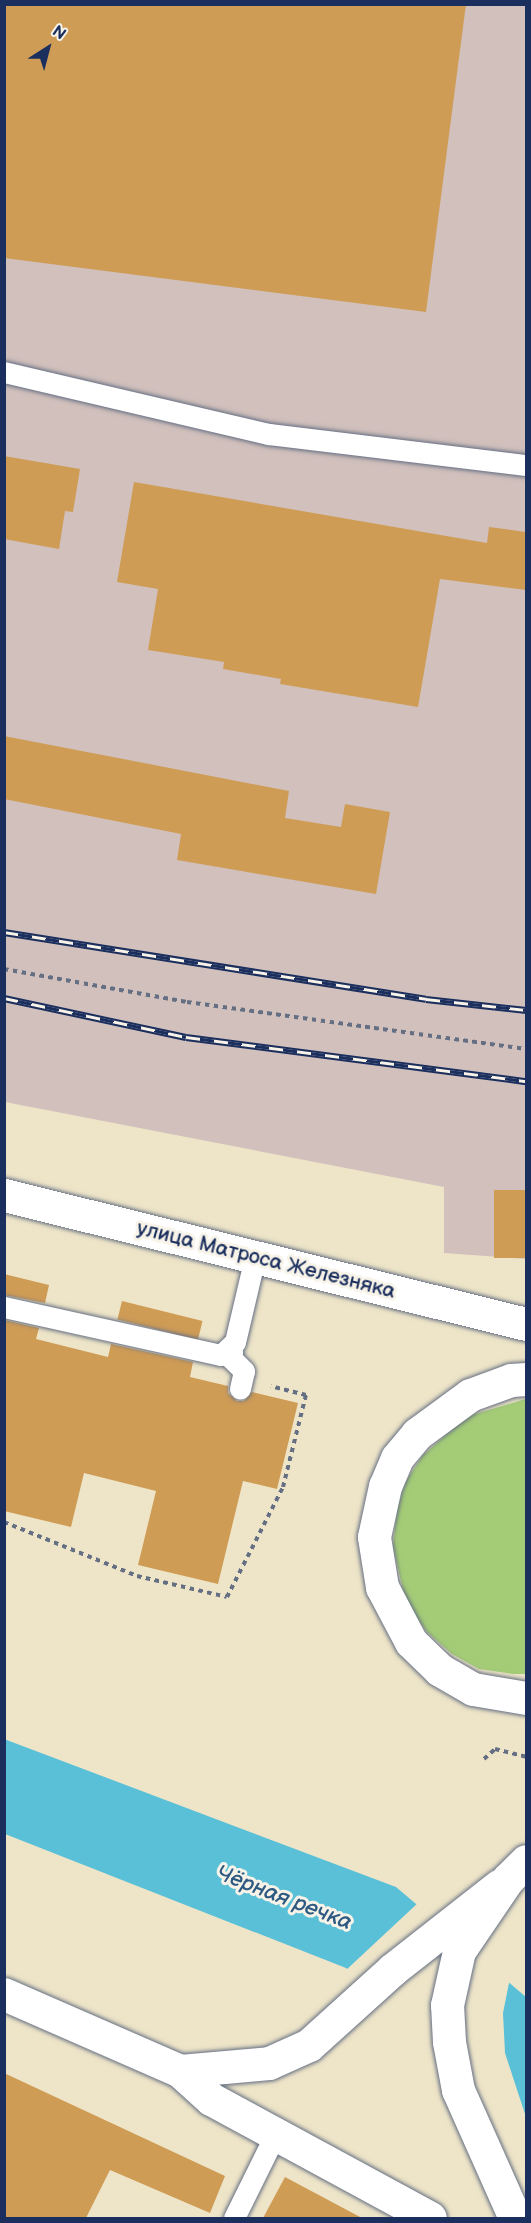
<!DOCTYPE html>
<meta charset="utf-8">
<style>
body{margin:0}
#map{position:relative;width:531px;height:2223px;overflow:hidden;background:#eee5c8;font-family:"Balsamiq Sans",sans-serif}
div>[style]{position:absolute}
.industrial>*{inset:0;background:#d1c0bc}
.green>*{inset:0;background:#a4cc77}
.water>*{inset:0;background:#59c0d7}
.pier>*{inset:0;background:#eee5c8}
.building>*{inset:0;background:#cf9c56;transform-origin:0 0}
.path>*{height:4px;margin-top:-2px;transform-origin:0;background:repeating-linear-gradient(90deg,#656f83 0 4.5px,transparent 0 9px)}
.roads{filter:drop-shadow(0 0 2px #656f83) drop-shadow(0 0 2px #656f83)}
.service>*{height:21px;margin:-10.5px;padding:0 10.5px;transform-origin:10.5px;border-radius:10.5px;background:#fff}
.tertiary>*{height:33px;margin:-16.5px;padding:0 16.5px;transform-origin:16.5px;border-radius:16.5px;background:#fff}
.primary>*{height:33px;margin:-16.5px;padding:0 16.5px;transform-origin:16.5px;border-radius:16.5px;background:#fff}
.rail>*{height:7px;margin-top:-3.5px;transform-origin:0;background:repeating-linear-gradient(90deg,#f7f3e8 0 14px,#1b2f5e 0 28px);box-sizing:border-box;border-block:2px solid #1b2f5e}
span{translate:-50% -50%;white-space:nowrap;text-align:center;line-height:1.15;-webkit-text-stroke:6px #f7f3e8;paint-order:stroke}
.street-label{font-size:21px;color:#1b2f5e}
.water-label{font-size:22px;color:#2e5a82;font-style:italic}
.frame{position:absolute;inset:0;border:6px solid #1b2f5e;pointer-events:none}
.north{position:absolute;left:18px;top:18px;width:60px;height:60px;-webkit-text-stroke:4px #f7f3e8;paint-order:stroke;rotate:36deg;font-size:16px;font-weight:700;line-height:24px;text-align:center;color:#1b2f5e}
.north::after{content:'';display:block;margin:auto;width:21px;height:27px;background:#1b2f5e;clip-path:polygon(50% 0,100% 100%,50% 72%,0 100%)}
</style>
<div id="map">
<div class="industrial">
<div style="clip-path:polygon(4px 5px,526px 5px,526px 1259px,444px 1253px,444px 1187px,5px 1102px)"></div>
</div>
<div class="green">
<div style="clip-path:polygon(526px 1399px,526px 1674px,513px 1674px,479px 1669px,452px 1654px,427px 1632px,406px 1603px,393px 1546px,397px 1509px,406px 1481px,423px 1455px,468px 1416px)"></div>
</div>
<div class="water">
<div style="clip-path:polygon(4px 1739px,396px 1887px,526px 1997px,526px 2128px,458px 2057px,346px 1968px,5px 1834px)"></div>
</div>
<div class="pier">
<div style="clip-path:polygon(419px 1902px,510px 1978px,503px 2013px,505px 2053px,526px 2117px,526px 2131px,456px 2059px,345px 1971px)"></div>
</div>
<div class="building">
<div style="clip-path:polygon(4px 4px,466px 4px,426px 312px,4px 258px)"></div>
<div style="clip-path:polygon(4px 456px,80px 469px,73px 512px,65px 511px,59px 549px,4px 539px)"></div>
<div style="clip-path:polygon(134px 482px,487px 543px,489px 527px,526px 532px,526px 590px,440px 579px,418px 707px,280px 684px,281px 679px,223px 669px,224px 662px,148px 650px,158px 589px,117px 582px)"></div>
<div style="clip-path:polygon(4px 736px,289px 791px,285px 818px,341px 827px,345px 804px,390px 812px,376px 894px,177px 860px,181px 834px,4px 799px)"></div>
<div style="left:494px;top:1190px;width:32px;height:68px"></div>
<div style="clip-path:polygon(4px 1274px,49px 1285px,45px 1303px,4px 1295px)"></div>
<div style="left:122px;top:1301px;width:83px;height:19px;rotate:14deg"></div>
<div style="clip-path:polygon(4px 1320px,39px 1328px,36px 1339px,108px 1357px,111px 1344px,193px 1362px,190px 1377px,228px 1386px,228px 1393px,237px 1401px,244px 1401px,252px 1392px,298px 1403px,277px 1489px,243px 1481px,218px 1584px,138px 1565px,156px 1491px,84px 1473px,71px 1527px,4px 1511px)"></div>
<div style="clip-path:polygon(4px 2073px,225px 2176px,210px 2213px,110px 2170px,86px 2218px,4px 2218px)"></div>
<div style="clip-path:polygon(285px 2177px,362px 2218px,263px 2218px)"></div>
</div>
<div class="path">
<div style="left:4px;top:969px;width:186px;rotate:10.2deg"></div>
<div style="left:187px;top:1002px;width:342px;rotate:7.9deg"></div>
<div style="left:4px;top:1522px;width:144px;rotate:22.1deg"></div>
<div style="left:137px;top:1576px;width:92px;rotate:13.1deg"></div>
<div style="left:227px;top:1597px;width:123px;rotate:-63deg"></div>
<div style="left:283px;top:1487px;width:95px;rotate:-76deg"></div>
<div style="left:306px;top:1395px;width:36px;rotate:-166deg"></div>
<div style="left:484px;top:1759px;width:15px;rotate:-42deg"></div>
<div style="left:495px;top:1749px;width:32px;rotate:14deg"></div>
</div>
<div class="roads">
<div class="service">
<div style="left:4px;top:372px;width:272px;rotate:13.2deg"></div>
<div style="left:269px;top:434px;width:259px;rotate:6.9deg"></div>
<div style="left:4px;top:1307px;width:222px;rotate:12.5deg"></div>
<div style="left:221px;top:1355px;width:19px;rotate:-43deg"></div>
<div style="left:235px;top:1342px;width:87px;rotate:-76.8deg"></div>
<div style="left:232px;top:1349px;width:10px;rotate:90deg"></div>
<div style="left:232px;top:1359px;width:17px;rotate:45deg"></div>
<div style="left:244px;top:1371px;width:18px;rotate:103deg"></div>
<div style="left:234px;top:2218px;width:95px;rotate:-63.7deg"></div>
</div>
<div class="tertiary">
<div style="left:4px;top:1195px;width:538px;rotate:13.88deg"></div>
<div style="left:526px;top:1379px;width:15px;rotate:176deg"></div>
<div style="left:511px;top:1380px;width:44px;rotate:159.9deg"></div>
<div style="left:470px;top:1395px;width:66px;rotate:143.7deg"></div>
<div style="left:417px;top:1434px;width:31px;rotate:130deg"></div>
<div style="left:397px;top:1458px;width:30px;rotate:113deg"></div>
<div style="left:385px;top:1486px;width:52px;rotate:102.2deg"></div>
<div style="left:374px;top:1537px;width:51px;rotate:80.9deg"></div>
<div style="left:382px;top:1587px;width:62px;rotate:62.2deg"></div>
<div style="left:411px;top:1642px;width:40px;rotate:44deg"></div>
<div style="left:440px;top:1670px;width:38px;rotate:30deg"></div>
<div style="left:473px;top:1689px;width:54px;rotate:9.6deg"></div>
<div style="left:4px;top:1994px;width:192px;rotate:23.6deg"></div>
<div style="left:180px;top:2071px;width:89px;rotate:-5.1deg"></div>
<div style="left:269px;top:2063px;width:44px;rotate:-24.2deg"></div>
<div style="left:309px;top:2045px;width:113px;rotate:-42.1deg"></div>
<div style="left:393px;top:1969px;width:135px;rotate:-38.1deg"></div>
</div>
<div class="primary">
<div style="left:180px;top:2071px;width:42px;rotate:42.1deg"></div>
<div style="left:211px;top:2099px;width:249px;rotate:28.5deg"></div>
<div style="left:515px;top:2218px;width:140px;rotate:-114deg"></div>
<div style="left:458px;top:2090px;width:49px;rotate:-100.6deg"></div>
<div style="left:449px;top:2042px;width:37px;rotate:-93deg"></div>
<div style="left:447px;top:2005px;width:55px;rotate:-77.5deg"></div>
<div style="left:459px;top:1951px;width:87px;rotate:-55.8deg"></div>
<div style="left:508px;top:1879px;width:25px;rotate:-45deg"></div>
</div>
</div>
<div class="rail">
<div style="left:4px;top:932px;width:427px;rotate:9deg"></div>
<div style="left:426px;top:999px;width:101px;rotate:6.3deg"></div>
<div style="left:4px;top:998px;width:186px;rotate:12.1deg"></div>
<div style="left:186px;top:1037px;width:343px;rotate:7.4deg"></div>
</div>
<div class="street-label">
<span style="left:266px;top:1260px;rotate:14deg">улица Матроса Железняка</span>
</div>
<div class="water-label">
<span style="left:284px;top:1898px;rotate:21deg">Чёрная речка</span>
</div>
<div class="frame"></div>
<div class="north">N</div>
</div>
